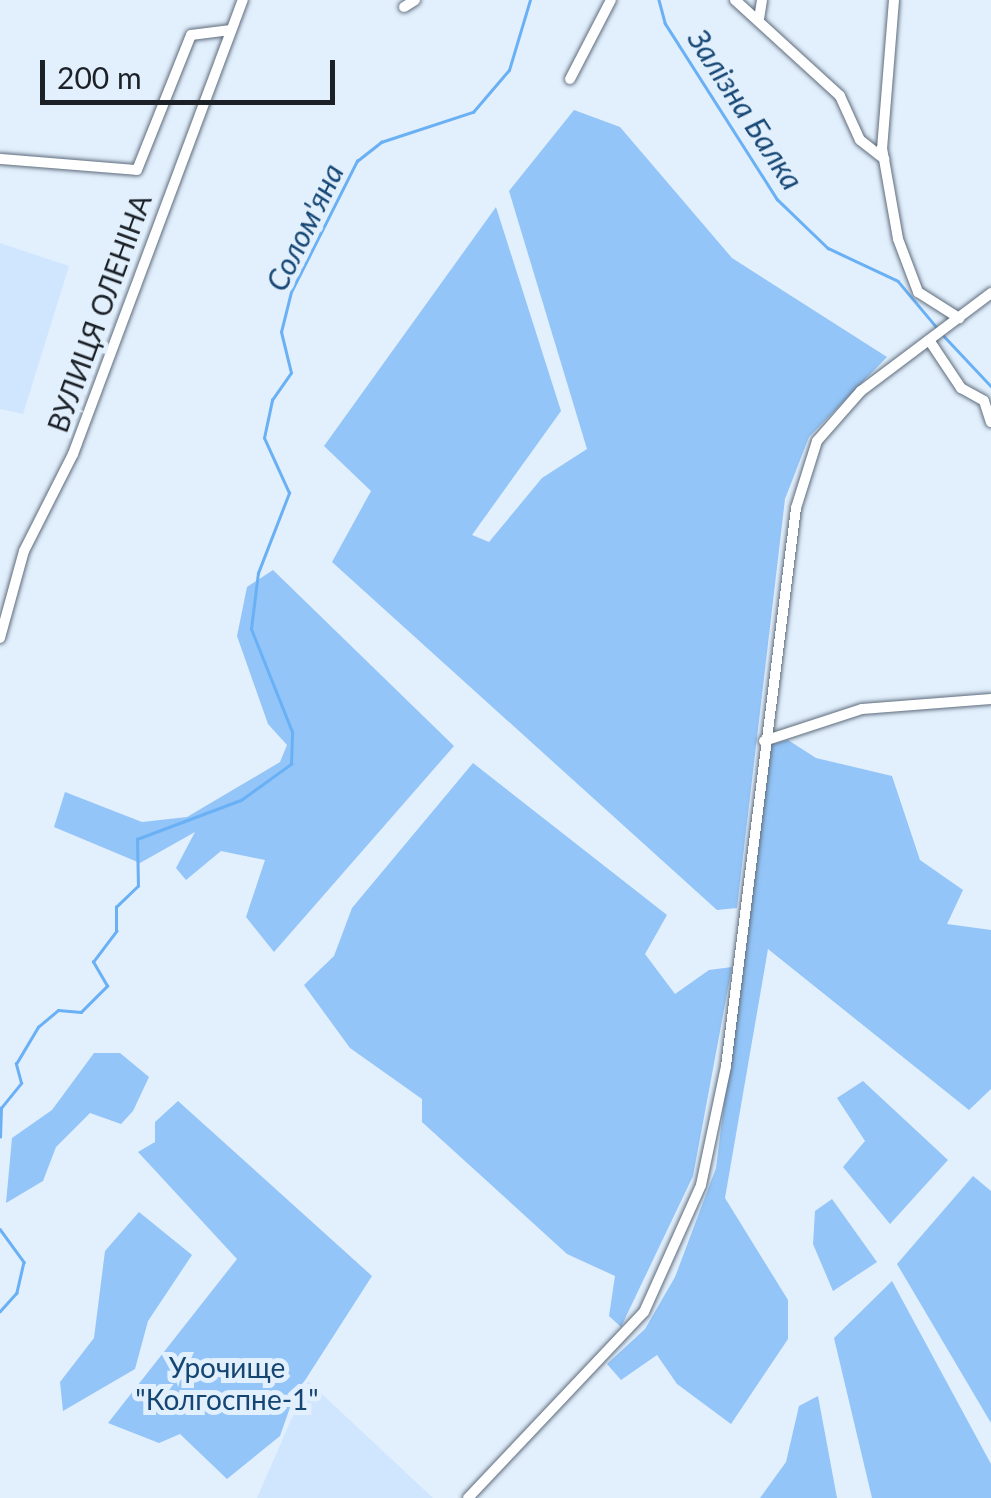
<!DOCTYPE html>
<meta charset="utf-8">
<style>
body{margin:0}
#map{position:relative;width:991px;height:1498px;overflow:hidden;background:#e2effd;font-family:Lato,sans-serif}
div>[style]{position:absolute}
.built>*{inset:0;background:#d0e6fe}
.green>*{inset:0;background:#93c5f8}
.stream>*{height:2.5px;margin:-1.25px;padding:0 1.25px;transform-origin:1.25px;border-radius:1.25px;background:#6ab0f5}
.roads{filter:drop-shadow(0 0 2px #5e6c7b) drop-shadow(0 0 2px #5e6c7b)}
.street>*{height:10px;margin:-5px;padding:0 5px;transform-origin:5px;border-radius:5px;background:#fff}
span{translate:-50% -50%;white-space:nowrap;text-align:center;line-height:1.15;-webkit-text-stroke:10px #e2effd;paint-order:stroke}
.street-label{font-size:28px;color:#1b2127}
.park-label{font-size:28px;color:#154673}
.water-label{font-size:30px;color:#174875;font-style:italic}
.scale{position:absolute;left:40px;top:60px;width:295px;height:45px;box-sizing:border-box;border:5px solid #1b2127;border-top:0;padding-left:12px;font-size:30px;line-height:35px;white-space:nowrap;color:#1b2127;-webkit-text-stroke:8px #e2effd;paint-order:stroke}
</style>
<div id="map">
<div class="built">
<div style="clip-path:polygon(0 243px,69px 266px,23px 414px,0 409px)"></div>
<div style="clip-path:polygon(308px 1381px,433px 1498px,257px 1498px)"></div>
</div>
<div class="green">
<div style="clip-path:polygon(574px 110px,620px 127px,732px 258px,887px 357px,809px 437px,785px 499px,737px 908px,717px 910px,332px 562px,371px 491px,324px 446px,496px 207px,561px 411px,472px 535px,489px 542px,542px 478px,587px 449px,509px 191px)"></div>
<div style="clip-path:polygon(273px 570px,454px 746px,274px 952px,246px 917px,265px 860px,221px 851px,186px 880px,176px 868px,195px 832px,140px 863px,54px 827px,65px 792px,142px 822px,187px 817px,280px 762px,287px 745px,268px 724px,237px 636px,247px 587px)"></div>
<div style="clip-path:polygon(788px 740px,816px 758px,892px 776px,920px 860px,963px 890px,947px 924px,991px 930px,991px 1089px,969px 1110px,768px 949px,725px 1198px,788px 1300px,788px 1339px,731px 1424px,677px 1384px,657px 1355px,621px 1380px,607px 1364px,645px 1329px,675px 1277px,716px 1168px,769px 745px)"></div>
<div style="clip-path:polygon(473px 763px,667px 915px,645px 954px,675px 994px,709px 970px,732px 967px,693px 1176px,621px 1327px,609px 1316px,615px 1276px,567px 1254px,422px 1122px,422px 1099px,350px 1048px,304px 985px,334px 956px,352px 908px)"></div>
<div style="clip-path:polygon(94px 1053px,120px 1053px,149px 1077px,133px 1111px,121px 1124px,90px 1113px,56px 1147px,43px 1181px,6px 1203px,12px 1138px,52px 1110px)"></div>
<div style="clip-path:polygon(863px 1081px,948px 1160px,890px 1224px,843px 1167px,865px 1141px,837px 1098px)"></div>
<div style="clip-path:polygon(178px 1101px,372px 1276px,293px 1399px,280px 1436px,227px 1479px,180px 1434px,159px 1443px,108px 1423px,237px 1259px,138px 1152px,155px 1142px,155px 1122px)"></div>
<div style="clip-path:polygon(973px 1176px,991px 1191px,991px 1423px,897px 1264px)"></div>
<div style="clip-path:polygon(832px 1199px,877px 1262px,833px 1291px,813px 1244px,815px 1211px)"></div>
<div style="clip-path:polygon(139px 1212px,192px 1255px,148px 1321px,135px 1369px,63px 1411px,60px 1382px,94px 1338px,105px 1251px)"></div>
<div style="clip-path:polygon(892px 1281px,991px 1464px,991px 1498px,872px 1498px,834px 1338px)"></div>
<div style="clip-path:polygon(818px 1396px,837px 1498px,760px 1498px,786px 1462px,799px 1406px)"></div>
</div>
<div class="stream">
<div style="left:659px;top:0;width:24px;rotate:75deg"></div>
<div style="left:665px;top:23px;width:209px;rotate:57.5deg"></div>
<div style="left:777px;top:199px;width:71px;rotate:43.9deg"></div>
<div style="left:828px;top:248px;width:77px;rotate:25.2deg"></div>
<div style="left:898px;top:281px;width:64px;rotate:50.1deg"></div>
<div style="left:944px;top:336px;width:69px;rotate:46.8deg"></div>
<div style="left:0;top:1137px;width:29px;rotate:-88deg"></div>
<div style="left:1px;top:1108px;width:32px;rotate:-51deg"></div>
<div style="left:21px;top:1083px;width:20px;rotate:-105deg"></div>
<div style="left:16px;top:1064px;width:43px;rotate:-59.3deg"></div>
<div style="left:38px;top:1027px;width:26px;rotate:-40deg"></div>
<div style="left:58px;top:1010px;width:23px;rotate:5deg"></div>
<div style="left:81px;top:1012px;width:37px;rotate:-45deg"></div>
<div style="left:107px;top:986px;width:28px;rotate:-120deg"></div>
<div style="left:93px;top:962px;width:39px;rotate:-53deg"></div>
<div style="left:116px;top:931px;width:24px;rotate:-90deg"></div>
<div style="left:116px;top:907px;width:30px;rotate:-44deg"></div>
<div style="left:138px;top:886px;width:47px;rotate:-91.2deg"></div>
<div style="left:137px;top:839px;width:111px;rotate:-20.6deg"></div>
<div style="left:241px;top:800px;width:62px;rotate:-35.8deg"></div>
<div style="left:291px;top:764px;width:32px;rotate:-88deg"></div>
<div style="left:292px;top:732px;width:111px;rotate:-111.7deg"></div>
<div style="left:251px;top:629px;width:56px;rotate:-82.9deg"></div>
<div style="left:258px;top:573px;width:86px;rotate:-68.8deg"></div>
<div style="left:289px;top:493px;width:60px;rotate:-114.4deg"></div>
<div style="left:264px;top:438px;width:39px;rotate:-78deg"></div>
<div style="left:272px;top:400px;width:33px;rotate:-55deg"></div>
<div style="left:291px;top:373px;width:42px;rotate:-103.7deg"></div>
<div style="left:281px;top:332px;width:41px;rotate:-76deg"></div>
<div style="left:291px;top:292px;width:147px;rotate:-63.3deg"></div>
<div style="left:357px;top:161px;width:31px;rotate:-38deg"></div>
<div style="left:381px;top:142px;width:97px;rotate:-18.1deg"></div>
<div style="left:473px;top:112px;width:55px;rotate:-49.4deg"></div>
<div style="left:509px;top:70px;width:73px;rotate:-73.3deg"></div>
<div style="left:0;top:1229px;width:41px;rotate:54deg"></div>
<div style="left:24px;top:1262px;width:32px;rotate:103deg"></div>
<div style="left:17px;top:1293px;width:25px;rotate:132deg"></div>
</div>
<div class="roads">
<div class="street">
<div style="left:735px;top:0;width:142px;rotate:42.4deg"></div>
<div style="left:840px;top:96px;width:48px;rotate:65.6deg"></div>
<div style="left:860px;top:140px;width:31px;rotate:38deg"></div>
<div style="left:894px;top:0;width:148px;rotate:94.6deg"></div>
<div style="left:882px;top:148px;width:92px;rotate:80deg"></div>
<div style="left:898px;top:239px;width:57px;rotate:69.3deg"></div>
<div style="left:918px;top:292px;width:49px;rotate:32.4deg"></div>
<div style="left:404px;top:7px;width:13px;rotate:-32deg"></div>
<div style="left:759px;top:19px;width:19px;rotate:-81deg"></div>
<div style="left:570px;top:79px;width:89px;rotate:-62.6deg"></div>
<div style="left:0;top:159px;width:137px;rotate:4.6deg"></div>
<div style="left:137px;top:170px;width:145px;rotate:-68.2deg"></div>
<div style="left:191px;top:35px;width:40px;rotate:-7.1deg"></div>
<div style="left:929px;top:340px;width:58px;rotate:56.3deg"></div>
<div style="left:961px;top:388px;width:26px;rotate:29deg"></div>
<div style="left:984px;top:401px;width:22px;rotate:72deg"></div>
<div style="left:0;top:638px;width:90px;rotate:-74.6deg"></div>
<div style="left:24px;top:551px;width:109px;rotate:-63.2deg"></div>
<div style="left:73px;top:454px;width:485px;rotate:-69.5deg"></div>
<div style="left:764px;top:741px;width:103px;rotate:-18.1deg"></div>
<div style="left:862px;top:709px;width:129px;rotate:-4.4deg"></div>
<div style="left:468px;top:1498px;width:256px;rotate:-46.6deg"></div>
<div style="left:644px;top:1312px;width:139px;rotate:-65.8deg"></div>
<div style="left:701px;top:1185px;width:122px;rotate:-78.1deg"></div>
<div style="left:726px;top:1066px;width:562px;rotate:-82.85deg"></div>
<div style="left:796px;top:508px;width:70px;rotate:-72.6deg"></div>
<div style="left:817px;top:441px;width:67px;rotate:-48.7deg"></div>
<div style="left:861px;top:391px;width:163px;rotate:-37deg"></div>
</div>
</div>
<div class="street-label">
<span style="left:99px;top:313px;rotate:-70deg">ВУЛИЦЯ ОЛЕНІНА</span>
</div>
<div class="park-label">
<span style="left:227px;top:1383px">Урочище<br>"Колгоспне-1"</span>
</div>
<div class="water-label">
<span style="left:746px;top:109px;rotate:57deg">Залізна Балка</span>
<span style="left:304px;top:227px;rotate:-64deg">Солом'яна</span>
</div>
<div class="scale">200 m</div>
</div>
